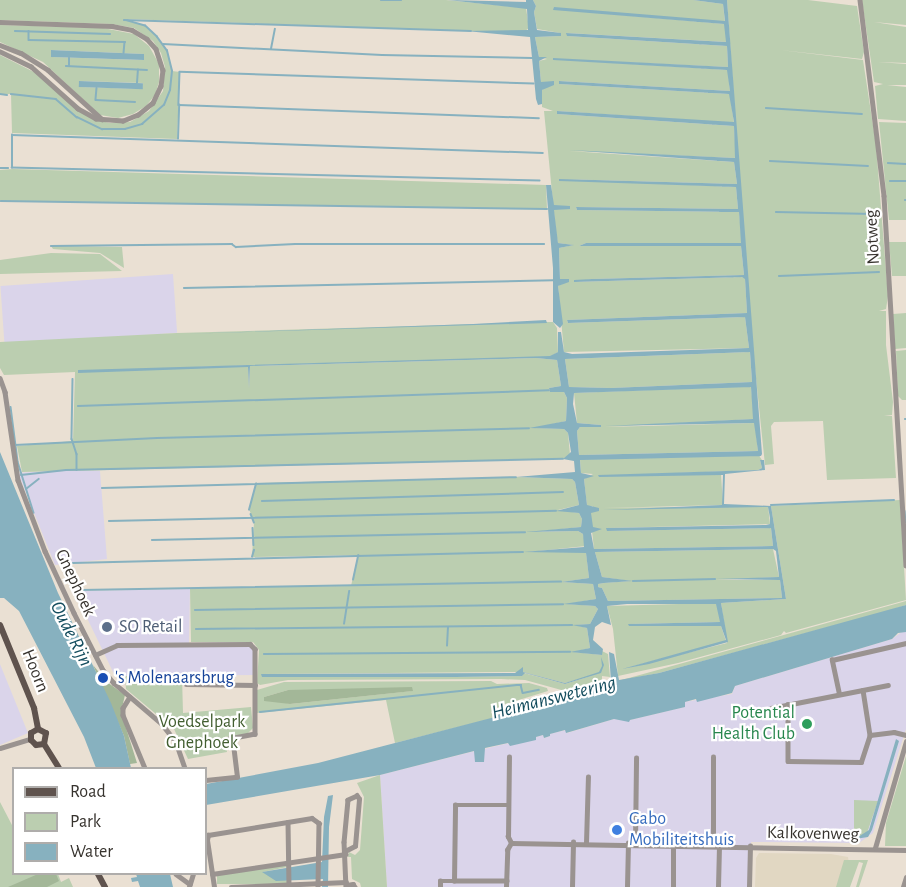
<!DOCTYPE html>
<style>
body{margin:0}
#map{position:relative;width:906px;height:887px;overflow:hidden;background:#eae0d3;font-family:"Alegreya Sans",sans-serif}
div>[style]{position:absolute}
.industrial>*{inset:0;background:#dad4ea;transform-origin:0 0}
.education>*{inset:0;background:#e1d7c2}
.green>*{inset:0;background:#bbceb0}
.forest>*{inset:0;background:#a3b798}
.water>*{inset:0;background:#87b1bf;transform-origin:0 0}
.stream>*{height:1.5px;margin:-0.75px;padding:0 0.75px;transform-origin:0.75px;border-radius:0.75px;background:#87b1bf}
.minor>*{height:4.5px;margin:-2.25px;padding:0 2.25px;transform-origin:2.25px;border-radius:2.25px;background:#9a9390}
.major>*{height:6px;margin:-3px;padding:0 3px;transform-origin:3px;border-radius:3px;background:#5f534e}
.dots>*{width:16px;height:16px;translate:-50% -50%;box-sizing:border-box;border:3px solid #fff;border-radius:50%}
span{translate:-50% -50%;white-space:nowrap;text-align:center;line-height:1.15;-webkit-text-stroke:4.5px #fff;paint-order:stroke}
.street-label{font-size:18px;color:#37332e}
.service-label{font-size:18px;color:#4e5e75}
.left{translate:0 -50%;text-align:left}
.transit-label{font-size:18px;color:#164399}
.leisure-label{font-size:18px;color:#27864d}
.right{translate:-100% -50%;text-align:right}
.park-label{font-size:18px;color:#425e30}
.shop-label{font-size:18px;color:#366cbe}
.water-label{font-size:20px;color:#134c5d;font-style:italic}
.legend{position:absolute;left:12px;top:767px;width:195px;height:108px;box-sizing:border-box;background:#fff;border:2px solid #afadab;margin:0;padding:8px 10px;list-style:none;font-size:18px;color:#37332e}
.legend li{display:flex;align-items:center;gap:12px;height:30px}
.legend b{width:30px;border:2px solid #afadab}
</style>
<div id="map">
<div class="industrial">
<div style="left:173px;top:274px;width:59px;height:173px;rotate:86deg"></div>
<div style="clip-path:polygon(57px 470px,100px 471px,107px 559px,55px 565px,18px 473px)"></div>
<div style="clip-path:polygon(190px 589px,189px 643px,250px 642px,255px 646px,257px 675px,115px 676px,74px 591px)"></div>
<div style="clip-path:polygon(903px 631px,906px 632px,906px 729px,873px 833px,859px 843px,751px 842px,749px 887px,387px 887px,380px 775px,475px 751px,484px 762px,484px 749px,509px 743px,510px 745px,543px 735px,544px 738px,550px 736px,549px 734px,566px 730px,567px 733px,614px 719px,630px 720px,684px 707px,684px 702px,732px 694px,735px 686px,892px 639px)"></div>
<div style="clip-path:polygon(0 664px,28px 733px,0 745px)"></div>
</div>
<div class="education">
<div style="clip-path:polygon(759px 853px,831px 854px,848px 857px,849px 863px,841px 887px,755px 887px,756px 858px)"></div>
</div>
<div class="green">
<div style="clip-path:polygon(0 0,446px 0,526px 8px,529px 28px,525px 31px,466px 31px,125px 19px,145px 26px,157px 37px,167px 51px,172px 71px,180px 72px,177px 139px,12px 133px,11px 94px,0 94px,0 55px,38px 74px,96px 120px,110px 123px,130px 122px,149px 111px,163px 91px,165px 67px,161px 53px,153px 41px,134px 28px,112px 24px,0 20px)"></div>
<div style="clip-path:polygon(533px 0,693px 0,723px 4px,725px 22px,553px 9px,725px 24px,727px 42px,567px 33px,567px 36px,727px 46px,728px 67px,553px 59px,728px 70px,730px 91px,559px 81px,559px 84px,730px 94px,734px 123px,557px 111px,557px 114px,734px 126px,736px 158px,569px 151px,734px 162px,737px 184px,559px 179px,736px 187px,738px 209px,576px 207px,577px 210px,739px 212px,742px 243px,586px 243px,579px 246px,741px 246px,744px 275px,592px 279px,574px 282px,742px 277px,745px 278px,747px 313px,567px 320px,568px 323px,745px 317px,749px 348px,564px 352px,558px 286px,569px 280px,560px 279px,559px 248px,573px 245px,558px 243px,556px 233px,544px 111px,553px 111px,542px 107px,542px 90px,553px 82px,541px 82px,539px 61px,547px 59px,539px 57px,535px 37px,561px 36px,560px 33px,537px 29px,534px 12px,536px 6px)"></div>
<div style="clip-path:polygon(727px 0,808px 0,857px 6px,864px 52px,862px 59px,780px 50px,863px 60px,876px 145px,888px 296px,886px 309px,879px 311px,886px 311px,886px 345px,893px 402px,892px 415px,884px 416px,892px 416px,896px 478px,827px 480px,823px 421px,774px 422px,771px 426px,774px 464px,765px 465px,748px 301px)"></div>
<div style="clip-path:polygon(862px 0,906px 0,906px 25px,874px 22px,906px 27px,906px 63px,878px 62px,906px 64px,906px 85px,887px 85px,906px 87px,906px 121px,878px 119px,875px 86px,883px 84px,874px 82px)"></div>
<div style="clip-path:polygon(evenodd,0 25px,103px 28px,134px 34px,149px 46px,159px 64px,159px 82px,155px 95px,146px 106px,133px 114px,118px 118px,100px 115px,43px 62px,0 42px,0 25px,52px 50px,144px 54px,143px 60px,52px 57px,52px 50px,0 25px,80px 81px,143px 83px,142px 89px,80px 87px,80px 81px)"></div>
<div style="clip-path:polygon(879px 122px,906px 123px,906px 220px,889px 220px)"></div>
<div style="clip-path:polygon(13px 169px,546px 185px,547px 209px,0 201px,0 170px)"></div>
<div style="clip-path:polygon(889px 242px,906px 242px,906px 276px,892px 276px)"></div>
<div style="clip-path:polygon(51px 246px,122px 247px,124px 268px,100px 253px,53px 249px)"></div>
<div style="clip-path:polygon(51px 253px,100px 254px,122px 271px,0 274px,0 260px)"></div>
<div style="clip-path:polygon(906px 313px,906px 348px,895px 349px,893px 314px)"></div>
<div style="clip-path:polygon(547px 322px,553px 322px,557px 328px,558px 352px,550px 357px,195px 367px,248px 367px,249px 389px,250px 366px,536px 358px,557px 360px,561px 386px,549px 388px,550px 392px,564px 392px,567px 398px,566px 421px,535px 428px,564px 429px,568px 433px,570px 455px,563px 459px,22px 472px,17px 446px,73px 441px,75px 372px,4px 375px,0 368px,0 342px,177px 333px)"></div>
<div style="clip-path:polygon(906px 350px,906px 400px,902px 400px,898px 396px,896px 351px)"></div>
<div style="clip-path:polygon(750px 352px,752px 382px,611px 388px,569px 387px,565px 359px)"></div>
<div style="clip-path:polygon(751px 386px,754px 419px,605px 427px,755px 423px,758px 451px,579px 455px,577px 431px,580px 427px,601px 425px,577px 423px,574px 393px)"></div>
<div style="clip-path:polygon(758px 454px,762px 460px,760px 460px,762px 468px,758px 470px,598px 476px,721px 474px,723px 505px,603px 508px,768px 506px,770px 524px,607px 528px,607px 531px,771px 528px,773px 546px,594px 549px,590px 513px,593px 506px,587px 506px,584px 479px,593px 474px,581px 473px,580px 459px)"></div>
<div style="clip-path:polygon(evenodd,516px 477px,572px 479px,575px 482px,579px 505px,558px 510px,579px 513px,582px 519px,581px 527px,533px 532px,578px 531px,583px 534px,586px 546px,529px 552px,586px 552px,589px 578px,562px 582px,593px 584px,596px 599px,568px 604px,595px 606px,598px 609px,590px 624px,576px 625px,587px 628px,590px 648px,574px 652px,602px 655px,602px 651px,608px 654px,610px 677px,602px 676px,602px 680px,565px 691px,525px 680px,501px 679px,288px 680px,260px 685px,257px 683px,259px 650px,253px 642px,191px 642px,190px 588px,351px 586px,358px 555px,252px 557px,254px 522px,249px 509px,256px 483px,516px 477px,523px 672px,565px 683px,597px 674px,565px 684px,524px 673px,522px 676px,455px 677px,262px 677px,262px 674px,523px 672px)"></div>
<div style="clip-path:polygon(900px 500px,906px 600px,786px 633px,784px 631px,781px 635px,678px 663px,618px 676px,613px 629px,607px 606px,715px 603px,719px 606px,721px 622px,629px 624px,629px 626px,721px 626px,726px 641px,623px 669px,727px 643px,721px 603px,786px 599px,771px 506px)"></div>
<div style="clip-path:polygon(773px 549px,779px 577px,715px 580px,780px 580px,782px 598px,608px 601px,602px 588px,598px 587px,598px 584px,604px 583px,630px 581px,602px 577px,595px 552px)"></div>
<div style="clip-path:polygon(906px 601px,906px 605px,888px 611px,659px 673px,618px 681px)"></div>
<div style="clip-path:polygon(125px 676px,182px 676px,183px 713px,251px 707px,253px 728px,247px 734px,225px 737px,227px 752px,188px 759px,174px 729px,126px 689px)"></div>
<div style="clip-path:polygon(evenodd,491px 681px,497px 684px,529px 683px,547px 688px,548px 691px,502px 705px,491px 712px,494px 718px,395px 743px,386px 700px,257px 713px,257px 690px,284px 682px,491px 681px,288px 690px,412px 691px,290px 704px,264px 697px,288px 690px)"></div>
<div style="clip-path:polygon(906px 756px,906px 846px,885px 846px,886px 823px)"></div>
<div style="clip-path:polygon(380px 775px,387px 887px,361px 887px,360px 883px,352px 879px,351px 857px,348px 857px,349px 852px,355px 855px,360px 850px,364px 797px,357px 783px)"></div>
<div style="clip-path:polygon(854px 800px,878px 801px,867px 833px,854px 839px)"></div>
<div style="clip-path:polygon(0 802px,13px 827px,14px 874px,58px 874px,61px 882px,69px 878px,73px 887px,0 887px)"></div>
<div style="clip-path:polygon(844px 860px,868px 860px,859px 887px,856px 887px,863px 863px,859px 862px,850px 887px,836px 887px)"></div>
<div style="clip-path:polygon(287px 863px,287px 867px,263px 872px,288px 881px,288px 884px,217px 884px,217px 875px)"></div>
</div>
<div class="forest">
<div style="clip-path:polygon(93px 665px,107px 682px,125px 695px,121px 712px,137px 763px,130px 764px,124px 736px)"></div>
<div style="clip-path:polygon(412px 687px,413px 691px,290px 704px,264px 701px,264px 697px,288px 690px)"></div>
<div style="clip-path:polygon(38px 874px,56px 874px,59px 881px,47px 887px,8px 887px)"></div>
</div>
<div class="water">
<div style="clip-path:polygon(448px 0,526px 2px,526px 0,533px 0,536px 6px,534px 12px,537px 30px,561px 33px,561px 36px,535px 37px,539px 57px,547px 57px,539px 61px,541px 82px,554px 81px,554px 85px,542px 90px,542px 104px,538px 105px,536px 99px,530px 37px,466px 31px,528px 30px,527px 9px)"></div>
<div style="clip-path:polygon(evenodd,693px 0,727px 0,762px 454px,761px 456px,580px 460px,581px 473px,594px 476px,584px 479px,587px 505px,599px 508px,599px 511px,591px 513px,593px 527px,602px 529px,591px 533px,594px 549px,773px 546px,771px 528px,607px 531px,606px 528px,766px 525px,770px 524px,770px 518px,768px 507px,603px 510px,722px 505px,723px 475px,599px 477px,598px 475px,758px 470px,762px 468px,760px 460px,764px 460px,765px 470px,725px 474px,724px 504px,771px 506px,786px 599px,721px 603px,728px 642px,649px 664px,622px 669px,726px 640px,721px 626px,629px 626px,628px 624px,720px 622px,716px 604px,627px 604px,607px 606px,611px 625px,602px 622px,595px 627px,593px 640px,603px 649px,602px 655px,570px 652px,590px 648px,587px 628px,572px 625px,590px 624px,598px 609px,595px 606px,563px 604px,596px 599px,593px 584px,561px 582px,589px 578px,586px 553px,523px 552px,584px 547px,583px 534px,578px 531px,525px 532px,581px 527px,582px 519px,579px 513px,556px 511px,579px 505px,575px 482px,572px 479px,516px 477px,575px 472px,574px 461px,563px 459px,571px 452px,568px 433px,564px 429px,529px 428px,566px 421px,567px 398px,564px 392px,550px 392px,549px 388px,561px 386px,557px 360px,536px 358px,250px 366px,249px 389px,248px 367px,78px 373px,78px 370px,550px 356px,558px 352px,558px 332px,561px 332px,564px 352px,572px 354px,749px 348px,745px 317px,568px 323px,567px 320px,747px 313px,745px 279px,742px 277px,574px 282px,574px 280px,592px 279px,744px 275px,741px 246px,579px 246px,586px 243px,741px 243px,739px 212px,577px 210px,576px 207px,738px 209px,736px 187px,559px 181px,559px 179px,737px 184px,734px 162px,569px 150px,735px 158px,734px 126px,557px 114px,557px 111px,734px 122px,729px 94px,559px 84px,559px 81px,730px 91px,727px 70px,553px 60px,553px 58px,728px 67px,727px 46px,567px 36px,566px 33px,726px 42px,724px 24px,553px 10px,554px 7px,725px 21px,723px 4px,693px 0,750px 352px,752px 382px,611px 388px,569px 387px,565px 359px,750px 352px,693px 0,751px 387px,753px 419px,605px 426px,754px 423px,758px 451px,579px 455px,577px 431px,580px 427px,601px 427px,601px 425px,577px 423px,573px 404px,574px 393px,751px 387px,693px 0,773px 549px,776px 551px,779px 577px,715px 579px,780px 580px,782px 598px,608px 601px,602px 588px,598px 587px,598px 584px,604px 583px,633px 581px,602px 577px,595px 552px,773px 549px)"></div>
<div style="clip-path:polygon(51px 50px,144px 54px,144px 60px,51px 57px)"></div>
<div style="left:79px;top:81px;width:64px;height:6px;rotate:2deg"></div>
<div style="clip-path:polygon(546px 185px,551px 185px,554px 205px,570px 206px,570px 209px,554px 210px,558px 243px,574px 245px,559px 248px,560px 279px,569px 279px,569px 282px,558px 286px,563px 324px,560px 328px,553px 322px,553px 268px)"></div>
<div style="clip-path:polygon(546px 320px,547px 323px,181px 334px,473px 324px)"></div>
<div style="clip-path:polygon(0 452px,58px 593px,111px 703px,124px 736px,131px 768px,96px 768px,84px 737px,19px 611px,4px 598px,0 598px)"></div>
<div style="clip-path:polygon(906px 605px,906px 632px,898px 633px,892px 639px,735px 686px,732px 693px,697px 702px,696px 699px,685px 702px,685px 707px,630px 720px,629px 722px,614px 719px,566px 733px,565px 730px,550px 734px,550px 736px,544px 738px,543px 735px,536px 737px,536px 740px,510px 746px,508px 743px,485px 748px,484px 762px,475px 762px,474px 751px,380px 775px,206px 805px,206px 784px,318px 763px,495px 717px,503px 712px,503px 706px,542px 696px,545px 702px,611px 682px,609px 652px,614px 654px,619px 680px,659px 673px)"></div>
<div style="clip-path:polygon(601px 657px,604px 665px,601px 673px,565px 684px,525px 673px,522px 676px,455px 677px,262px 677px,261px 674px,515px 673px,523px 667px,523px 672px,565px 683px,599px 672px,602px 666px)"></div>
<div style="clip-path:polygon(896px 739px,899px 741px,872px 830px,868px 837px,855px 839px,869px 830px)"></div>
<div style="clip-path:polygon(333px 795px,329px 827px,328px 887px,322px 887px,323px 879px,276px 881px,262px 872px,322px 862px,324px 817px,328px 796px)"></div>
<div style="clip-path:polygon(136px 874px,170px 874px,173px 887px,140px 887px,138px 881px,132px 882px,131px 878px,137px 877px)"></div>
</div>
<div class="stream">
<div style="left:381px;top:0;width:20px"></div>
<div style="left:124px;top:20px;width:347px;rotate:1.8deg"></div>
<div style="left:15px;top:31px;width:95px;rotate:1.8deg"></div>
<div style="left:29px;top:31px;width:9px;rotate:90deg"></div>
<div style="left:29px;top:40px;width:96px;rotate:1.2deg"></div>
<div style="left:125px;top:42px;width:11px;rotate:95deg"></div>
<div style="left:163px;top:44px;width:219px;rotate:2.9deg"></div>
<div style="left:382px;top:55px;width:150px;rotate:1.1deg"></div>
<div style="left:271px;top:49px;width:20px;rotate:-79deg"></div>
<div style="left:66px;top:66px;width:81px;rotate:2.8deg"></div>
<div style="left:69px;top:66px;width:8px;rotate:-90deg"></div>
<div style="left:137px;top:83px;width:13px;rotate:-86deg"></div>
<div style="left:534px;top:84px;width:354px;rotate:-178.1deg"></div>
<div style="left:180px;top:72px;width:33px;rotate:92deg"></div>
<div style="left:179px;top:105px;width:360px;rotate:2.1deg"></div>
<div style="left:97px;top:88px;width:12px;rotate:95deg"></div>
<div style="left:96px;top:100px;width:39px;rotate:3deg"></div>
<div style="left:0;top:94px;width:7px;rotate:8deg"></div>
<div style="left:11px;top:94px;width:45px;rotate:6.3deg"></div>
<div style="left:56px;top:99px;width:28px;rotate:41deg"></div>
<div style="left:77px;top:117px;width:28px;rotate:26deg"></div>
<div style="left:102px;top:129px;width:23px"></div>
<div style="left:125px;top:129px;width:18px;rotate:-16deg"></div>
<div style="left:142px;top:124px;width:29px;rotate:-41deg"></div>
<div style="left:164px;top:105px;width:16px;rotate:-68deg"></div>
<div style="left:170px;top:90px;width:19px;rotate:-84deg"></div>
<div style="left:172px;top:71px;width:21px;rotate:-104deg"></div>
<div style="left:167px;top:51px;width:17px;rotate:-126deg"></div>
<div style="left:157px;top:37px;width:16px;rotate:-137deg"></div>
<div style="left:145px;top:26px;width:18px;rotate:-164deg"></div>
<div style="left:766px;top:108px;width:96px;rotate:3.6deg"></div>
<div style="left:178px;top:139px;width:34px;rotate:-88deg"></div>
<div style="left:770px;top:161px;width:98px;rotate:2.9deg"></div>
<div style="left:888px;top:163px;width:18px;rotate:3deg"></div>
<div style="left:0;top:168px;width:8px"></div>
<div style="left:540px;top:181px;width:528px;rotate:-178.59deg"></div>
<div style="left:12px;top:168px;width:33px;rotate:-90deg"></div>
<div style="left:12px;top:135px;width:531px;rotate:1.94deg"></div>
<div style="left:890px;top:181px;width:16px"></div>
<div style="left:905px;top:200px;width:1px"></div>
<div style="left:1px;top:201px;width:546px;rotate:0.84deg"></div>
<div style="left:776px;top:212px;width:98px;rotate:1.2deg"></div>
<div style="left:51px;top:246px;width:181px;rotate:-0.6deg"></div>
<div style="left:232px;top:244px;width:5px;rotate:37deg"></div>
<div style="left:236px;top:247px;width:59px;rotate:-2.9deg"></div>
<div style="left:295px;top:244px;width:249px"></div>
<div style="left:779px;top:276px;width:100px;rotate:-2.3deg"></div>
<div style="left:184px;top:288px;width:369px;rotate:-1.2deg"></div>
<div style="left:73px;top:379px;width:60px;rotate:91deg"></div>
<div style="left:72px;top:439px;width:16px;rotate:72deg"></div>
<div style="left:77px;top:454px;width:16px;rotate:90deg"></div>
<div style="left:78px;top:406px;width:471px;rotate:-1.9deg"></div>
<div style="left:11px;top:407px;width:55px;rotate:82.7deg"></div>
<div style="left:18px;top:462px;width:53px;rotate:72.6deg"></div>
<div style="left:905px;top:419px;width:1px"></div>
<div style="left:15px;top:445px;width:142px;rotate:-2.8deg"></div>
<div style="left:157px;top:438px;width:372px;rotate:-1.5deg"></div>
<div style="left:21px;top:475px;width:45px;rotate:-6.3deg"></div>
<div style="left:66px;top:470px;width:497px;rotate:-1.3deg"></div>
<div style="left:102px;top:488px;width:414px;rotate:-1.5deg"></div>
<div style="left:26px;top:489px;width:16px;rotate:-38deg"></div>
<div style="left:262px;top:501px;width:301px;rotate:-1.7deg"></div>
<div style="left:771px;top:505px;width:123px;rotate:-2.3deg"></div>
<div style="left:249px;top:510px;width:27px;rotate:-75deg"></div>
<div style="left:905px;top:511px;width:11px;rotate:85deg"></div>
<div style="left:251px;top:514px;width:9px;rotate:69deg"></div>
<div style="left:109px;top:521px;width:447px;rotate:-1.3deg"></div>
<div style="left:253px;top:528px;width:17px;rotate:87deg"></div>
<div style="left:152px;top:540px;width:373px;rotate:-1.2deg"></div>
<div style="left:252px;top:557px;width:7px;rotate:-74deg"></div>
<div style="left:73px;top:563px;width:450px;rotate:-1.4deg"></div>
<div style="left:353px;top:580px;width:25px;rotate:-78deg"></div>
<div style="left:633px;top:581px;width:82px;rotate:-1.4deg"></div>
<div style="left:81px;top:590px;width:480px;rotate:-1deg"></div>
<div style="left:195px;top:610px;width:368px;rotate:-0.9deg"></div>
<div style="left:344px;top:624px;width:33px;rotate:-81deg"></div>
<div style="left:196px;top:629px;width:376px;rotate:-0.6deg"></div>
<div style="left:447px;top:646px;width:18px;rotate:-87deg"></div>
<div style="left:264px;top:654px;width:306px;rotate:-0.4deg"></div>
<div style="left:260px;top:712px;width:258px;rotate:-6deg"></div>
<div style="left:517px;top:685px;width:4px"></div>
<div style="left:521px;top:685px;width:8px;rotate:76deg"></div>
<div style="left:523px;top:693px;width:16px;rotate:-11deg"></div>
</div>
<div class="minor">
<div style="left:860px;top:0;width:197px;rotate:83deg"></div>
<div style="left:884px;top:196px;width:370px;rotate:86.6deg"></div>
<div style="left:0;top:22px;width:112px;rotate:2deg"></div>
<div style="left:112px;top:26px;width:20px;rotate:11deg"></div>
<div style="left:132px;top:30px;width:17px;rotate:31deg"></div>
<div style="left:147px;top:39px;width:13px;rotate:48deg"></div>
<div style="left:156px;top:49px;width:22px;rotate:72deg"></div>
<div style="left:163px;top:70px;width:16px;rotate:97deg"></div>
<div style="left:161px;top:86px;width:19px;rotate:115deg"></div>
<div style="left:153px;top:103px;width:19px;rotate:141deg"></div>
<div style="left:138px;top:115px;width:16px;rotate:158deg"></div>
<div style="left:123px;top:121px;width:27px;rotate:-176deg"></div>
<div style="left:96px;top:119px;width:21px;rotate:-151deg"></div>
<div style="left:78px;top:109px;width:63px;rotate:-138.2deg"></div>
<div style="left:31px;top:67px;width:34px;rotate:-154deg"></div>
<div style="left:0;top:45px;width:22px;rotate:21deg"></div>
<div style="left:21px;top:53px;width:32px;rotate:32deg"></div>
<div style="left:48px;top:70px;width:73px;rotate:42.2deg"></div>
<div style="left:0;top:378px;width:15px;rotate:70deg"></div>
<div style="left:5px;top:392px;width:89px;rotate:81.6deg"></div>
<div style="left:18px;top:480px;width:76px;rotate:69.2deg"></div>
<div style="left:45px;top:551px;width:68px;rotate:64.9deg"></div>
<div style="left:74px;top:613px;width:64px;rotate:63deg"></div>
<div style="left:103px;top:670px;width:17px;rotate:50deg"></div>
<div style="left:114px;top:683px;width:63px;rotate:40.5deg"></div>
<div style="left:162px;top:724px;width:23px;rotate:52deg"></div>
<div style="left:176px;top:742px;width:28px;rotate:71deg"></div>
<div style="left:95px;top:655px;width:24px;rotate:-24deg"></div>
<div style="left:117px;top:645px;width:133px;rotate:-0.4deg"></div>
<div style="left:250px;top:644px;width:7px;rotate:45deg"></div>
<div style="left:255px;top:649px;width:85px;rotate:90deg"></div>
<div style="left:255px;top:734px;width:26px;rotate:169deg"></div>
<div style="left:186px;top:684px;width:69px;rotate:0.8deg"></div>
<div style="left:863px;top:690px;width:46px;rotate:81.2deg"></div>
<div style="left:839px;top:694px;width:35px;rotate:-102deg"></div>
<div style="left:832px;top:660px;width:76px;rotate:-12.9deg"></div>
<div style="left:130px;top:697px;width:13px;rotate:122deg"></div>
<div style="left:123px;top:708px;width:7px;rotate:90deg"></div>
<div style="left:123px;top:715px;width:57px;rotate:67.5deg"></div>
<div style="left:788px;top:704px;width:57px;rotate:90deg"></div>
<div style="left:788px;top:761px;width:73px;rotate:0.8deg"></div>
<div style="left:861px;top:762px;width:28px;rotate:-72deg"></div>
<div style="left:870px;top:735px;width:24px;rotate:-7deg"></div>
<div style="left:894px;top:732px;width:12px;rotate:14deg"></div>
<div style="left:771px;top:708px;width:119px;rotate:-11.1deg"></div>
<div style="left:0;top:748px;width:31px;rotate:-17deg"></div>
<div style="left:206px;top:780px;width:31px;rotate:-6deg"></div>
<div style="left:237px;top:777px;width:38px;rotate:-97deg"></div>
<div style="left:288px;top:822px;width:65px;rotate:89.1deg"></div>
<div style="left:511px;top:843px;width:395px;rotate:1deg"></div>
<div style="left:586px;top:843px;width:66px;rotate:-88.3deg"></div>
<div style="left:635px;top:844px;width:86px;rotate:-89.3deg"></div>
<div style="left:713px;top:845px;width:88px;rotate:-90deg"></div>
<div style="left:875px;top:848px;width:111px;rotate:-73.8deg"></div>
<div style="left:345px;top:851px;width:11px;rotate:-27deg"></div>
<div style="left:355px;top:846px;width:47px;rotate:-85.1deg"></div>
<div style="left:359px;top:799px;width:4px;rotate:-124deg"></div>
<div style="left:357px;top:796px;width:10px;rotate:156deg"></div>
<div style="left:348px;top:800px;width:42px;rotate:95.4deg"></div>
<div style="left:344px;top:842px;width:45px;rotate:87.5deg"></div>
<div style="left:176px;top:874px;width:17px;rotate:36deg"></div>
<div style="left:212px;top:874px;width:135px;rotate:-8.5deg"></div>
<div style="left:507px;top:881px;width:53px;rotate:180deg"></div>
<div style="left:454px;top:881px;width:76px;rotate:-89.2deg"></div>
<div style="left:455px;top:805px;width:53px"></div>
<div style="left:346px;top:885px;width:7px;rotate:-8deg"></div>
<div style="left:353px;top:884px;width:4px;rotate:56deg"></div>
<div style="left:189px;top:887px;width:14px;rotate:-73deg"></div>
<div style="left:214px;top:887px;width:48px;rotate:-98.5deg"></div>
<div style="left:207px;top:840px;width:5px;rotate:-79deg"></div>
<div style="left:208px;top:835px;width:105px;rotate:-9.3deg"></div>
<div style="left:312px;top:818px;width:9px;rotate:36deg"></div>
<div style="left:319px;top:823px;width:64px;rotate:90.9deg"></div>
<div style="left:231px;top:887px;width:115px;rotate:-2.5deg"></div>
<div style="left:440px;top:887px;width:6px;rotate:-90deg"></div>
<div style="left:440px;top:881px;width:14px"></div>
<div style="left:506px;top:887px;width:37px;rotate:-88deg"></div>
<div style="left:507px;top:850px;width:8px;rotate:-60deg"></div>
<div style="left:511px;top:843px;width:7px;rotate:-117deg"></div>
<div style="left:508px;top:837px;width:80px;rotate:-89.3deg"></div>
<div style="left:572px;top:887px;width:45px;rotate:-88.7deg"></div>
<div style="left:627px;top:887px;width:44px;rotate:-88.7deg"></div>
<div style="left:673px;top:887px;width:43px;rotate:-90deg"></div>
<div style="left:718px;top:887px;width:42px;rotate:-88.6deg"></div>
<div style="left:749px;top:887px;width:41px;rotate:-88.6deg"></div>
<div style="left:903px;top:887px;width:10px;rotate:-73deg"></div>
</div>
<div class="major">
<div style="left:0;top:625px;width:90px;rotate:67.7deg"></div>
<div style="left:34px;top:708px;width:21px;rotate:79deg"></div>
<div style="left:38px;top:729px;width:8px;rotate:150deg"></div>
<div style="left:31px;top:733px;width:7px;rotate:90deg"></div>
<div style="left:31px;top:740px;width:7px;rotate:45deg"></div>
<div style="left:36px;top:745px;width:8px;rotate:-7deg"></div>
<div style="left:38px;top:729px;width:9px;rotate:27deg"></div>
<div style="left:46px;top:733px;width:11px;rotate:100deg"></div>
<div style="left:44px;top:744px;width:28px;rotate:58deg"></div>
<div style="left:98px;top:874px;width:15px;rotate:62deg"></div>
</div>
<div class="dots">
<div style="left:107px;top:627px;background:#5c6f8a"></div>
<div style="left:103px;top:678px;background:#1a4fb4"></div>
<div style="left:807px;top:724px;background:#2e9e5b"></div>
<div style="left:617px;top:830px;background:#3f7fe0"></div>
</div>
<div class="street-label">
<span style="left:873px;top:237px;rotate:-93deg">Notweg</span>
<span style="left:75px;top:583px;rotate:65deg">Gnephoek</span>
<span style="left:35px;top:671px;rotate:68deg">Hoorn</span>
<span style="left:813px;top:834px;rotate:1deg">Kalkovenweg</span>
</div>
<div class="service-label">
<span class="left" style="left:119px;top:627px">SO Retail</span>
</div>
<div class="transit-label">
<span class="left" style="left:115px;top:678px">'s Molenaarsbrug</span>
</div>
<div class="leisure-label">
<span class="right" style="left:795px;top:724px">Potential<br>Health Club</span>
</div>
<div class="park-label">
<span style="left:202px;top:733px">Voedselpark<br>Gnephoek</span>
</div>
<div class="shop-label">
<span class="left" style="left:629px;top:830px">Gabo<br>Mobiliteitshuis</span>
</div>
<div class="water-label">
<span style="left:71px;top:634px;rotate:63deg">Oude Rijn</span>
<span style="left:554px;top:698px;rotate:-14deg">Heimanswetering</span>
</div>
<ul class="legend">
<li><b style="height:8px;background:#5f534e"></b>Road</li>
<li><b style="height:16px;background:#bbceb0"></b>Park</li>
<li><b style="height:16px;background:#87b1bf"></b>Water</li>
</ul>
</div>
